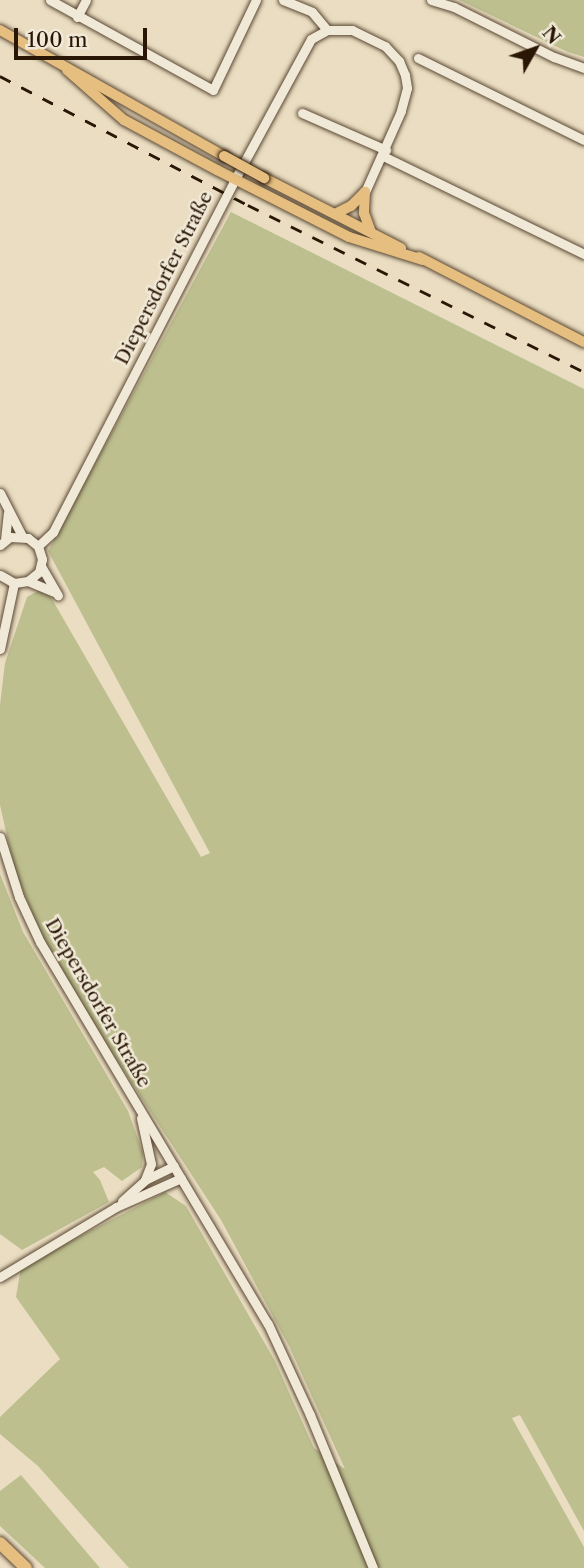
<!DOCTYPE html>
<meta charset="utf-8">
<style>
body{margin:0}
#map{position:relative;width:584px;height:1568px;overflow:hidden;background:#eaddc1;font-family:"Libre Caslon Text",serif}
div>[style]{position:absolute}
.green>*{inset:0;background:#bdbf8f}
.roads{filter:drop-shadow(0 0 2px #5a4834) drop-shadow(0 0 2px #5a4834)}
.minor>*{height:9px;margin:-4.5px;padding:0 4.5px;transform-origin:4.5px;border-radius:4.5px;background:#f1e9d7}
.major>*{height:10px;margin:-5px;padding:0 5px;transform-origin:5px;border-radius:5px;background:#e5be80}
.highway>*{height:12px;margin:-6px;padding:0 6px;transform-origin:6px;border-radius:6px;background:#e5be80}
.rail>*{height:2.5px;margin-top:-1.25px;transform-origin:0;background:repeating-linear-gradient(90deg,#2a1605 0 12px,transparent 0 24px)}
.bridges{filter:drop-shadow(0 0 2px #2a1605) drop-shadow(0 0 2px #2a1605)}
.major-bridge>*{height:10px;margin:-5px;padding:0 5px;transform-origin:5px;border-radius:5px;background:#e5be80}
span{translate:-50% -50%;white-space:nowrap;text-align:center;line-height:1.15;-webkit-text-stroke:5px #f1e9d7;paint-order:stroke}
.street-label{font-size:19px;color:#2a1605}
.north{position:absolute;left:500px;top:14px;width:70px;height:70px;-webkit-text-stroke:5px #f1e9d7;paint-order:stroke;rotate:50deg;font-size:19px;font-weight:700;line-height:28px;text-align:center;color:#2a1605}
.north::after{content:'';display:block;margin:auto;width:24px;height:32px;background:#2a1605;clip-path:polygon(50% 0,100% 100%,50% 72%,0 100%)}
.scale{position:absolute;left:14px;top:28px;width:133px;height:32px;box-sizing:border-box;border:4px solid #2a1605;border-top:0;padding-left:9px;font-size:21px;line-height:24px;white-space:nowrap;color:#2a1605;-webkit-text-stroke:5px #f1e9d7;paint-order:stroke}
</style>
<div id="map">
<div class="green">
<div style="clip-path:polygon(459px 0,584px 0,584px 57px,568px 52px)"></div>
<div style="clip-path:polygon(231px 212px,584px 389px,584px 1531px,520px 1415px,512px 1418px,584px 1547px,584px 1568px,129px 1568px,38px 1466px,0 1434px,0 1417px,60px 1359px,16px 1297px,21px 1267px,165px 1192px,186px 1206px,275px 1361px,314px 1448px,345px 1469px,289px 1346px,221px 1220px,111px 1051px,41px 934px,15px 872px,0 805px,0 705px,5px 663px,27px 597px,45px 587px,201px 857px,210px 853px,48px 551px)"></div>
<div style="clip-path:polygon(0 874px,23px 932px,128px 1111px,143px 1153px,142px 1167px,122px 1181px,104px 1167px,93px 1172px,100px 1180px,109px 1202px,22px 1250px,0 1234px)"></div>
<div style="clip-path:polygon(21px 1475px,100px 1568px,45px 1568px,0 1526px,0 1491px)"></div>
</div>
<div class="roads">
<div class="minor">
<div style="left:50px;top:0;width:186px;rotate:28.9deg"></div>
<div style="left:213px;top:90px;width:100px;rotate:-64.5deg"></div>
<div style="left:283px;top:0;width:31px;rotate:22deg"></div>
<div style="left:312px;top:12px;width:23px;rotate:50deg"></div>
<div style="left:431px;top:0;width:24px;rotate:17deg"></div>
<div style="left:454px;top:7px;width:112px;rotate:26.6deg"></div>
<div style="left:554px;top:57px;width:32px;rotate:20deg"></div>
<div style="left:77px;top:17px;width:19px;rotate:-62deg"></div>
<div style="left:418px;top:58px;width:185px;rotate:26.3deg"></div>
<div style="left:302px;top:113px;width:92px;rotate:23.8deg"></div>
<div style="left:383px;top:156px;width:224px;rotate:26deg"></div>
<div style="left:0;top:493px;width:48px;rotate:62.9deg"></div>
<div style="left:5px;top:540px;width:27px;rotate:-84deg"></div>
<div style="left:0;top:545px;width:13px;rotate:-39deg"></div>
<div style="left:10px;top:537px;width:18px;rotate:3deg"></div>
<div style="left:28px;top:538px;width:13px;rotate:39deg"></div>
<div style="left:38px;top:546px;width:14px;rotate:73deg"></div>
<div style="left:42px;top:559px;width:13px;rotate:103deg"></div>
<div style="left:39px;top:572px;width:14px;rotate:141deg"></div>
<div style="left:28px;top:581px;width:14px;rotate:172deg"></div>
<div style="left:14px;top:583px;width:16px;rotate:-150deg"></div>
<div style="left:38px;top:546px;width:21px;rotate:-43deg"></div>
<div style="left:53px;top:532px;width:397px;rotate:-62.7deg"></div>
<div style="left:235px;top:179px;width:159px;rotate:-61.5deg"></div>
<div style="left:311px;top:39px;width:18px;rotate:-29deg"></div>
<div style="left:327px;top:30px;width:25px"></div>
<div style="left:352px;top:30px;width:37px;rotate:26deg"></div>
<div style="left:385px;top:46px;width:21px;rotate:47deg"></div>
<div style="left:399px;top:61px;width:15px;rotate:67deg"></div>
<div style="left:405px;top:75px;width:13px;rotate:81deg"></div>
<div style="left:407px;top:88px;width:24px;rotate:105deg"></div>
<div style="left:401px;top:111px;width:89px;rotate:114deg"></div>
<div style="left:41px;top:566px;width:34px;rotate:60deg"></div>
<div style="left:28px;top:581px;width:28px;rotate:23deg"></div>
<div style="left:0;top:649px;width:67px;rotate:-78deg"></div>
<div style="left:0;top:837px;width:63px;rotate:72.4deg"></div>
<div style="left:19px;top:897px;width:50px;rotate:65deg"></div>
<div style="left:40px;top:942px;width:445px;rotate:59.2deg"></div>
<div style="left:268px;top:1324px;width:100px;rotate:65.2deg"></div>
<div style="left:310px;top:1415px;width:165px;rotate:67.6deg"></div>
<div style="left:141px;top:1118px;width:47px;rotate:77.7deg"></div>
<div style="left:151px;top:1164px;width:17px;rotate:111deg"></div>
<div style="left:122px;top:1201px;width:31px;rotate:-42deg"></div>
<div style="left:145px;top:1180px;width:32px;rotate:-26deg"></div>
<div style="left:0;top:1277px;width:135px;rotate:-31.1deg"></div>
<div style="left:116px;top:1207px;width:71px;rotate:-24deg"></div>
</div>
<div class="major">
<div style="left:0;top:30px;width:257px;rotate:29.4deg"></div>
<div style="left:67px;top:70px;width:76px;rotate:41.3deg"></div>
<div style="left:124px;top:120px;width:106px;rotate:28.3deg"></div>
<div style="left:217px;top:170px;width:148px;rotate:26.9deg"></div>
<div style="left:349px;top:237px;width:77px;rotate:17.3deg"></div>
<div style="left:264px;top:178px;width:154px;rotate:27.1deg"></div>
<div style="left:365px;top:192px;width:21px;rotate:93deg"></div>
<div style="left:364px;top:213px;width:20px;rotate:70deg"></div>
<div style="left:335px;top:214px;width:18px;rotate:-27deg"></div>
<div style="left:351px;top:206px;width:20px;rotate:-45deg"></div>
<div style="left:419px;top:257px;width:186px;rotate:27.3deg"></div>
</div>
<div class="highway">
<div style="left:0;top:1543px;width:36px;rotate:44deg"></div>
</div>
</div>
<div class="rail">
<div style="left:0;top:76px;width:280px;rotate:27.5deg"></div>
<div style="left:248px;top:205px;width:375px;rotate:26.4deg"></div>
</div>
<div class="bridges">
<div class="major-bridge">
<div style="left:224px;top:156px;width:46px;rotate:28.8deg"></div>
</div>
</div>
<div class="street-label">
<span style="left:164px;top:278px;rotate:-63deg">Diepersdorfer Straße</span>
<span style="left:98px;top:1003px;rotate:60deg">Diepersdorfer Straße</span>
</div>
<div class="north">N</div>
<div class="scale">100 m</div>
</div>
